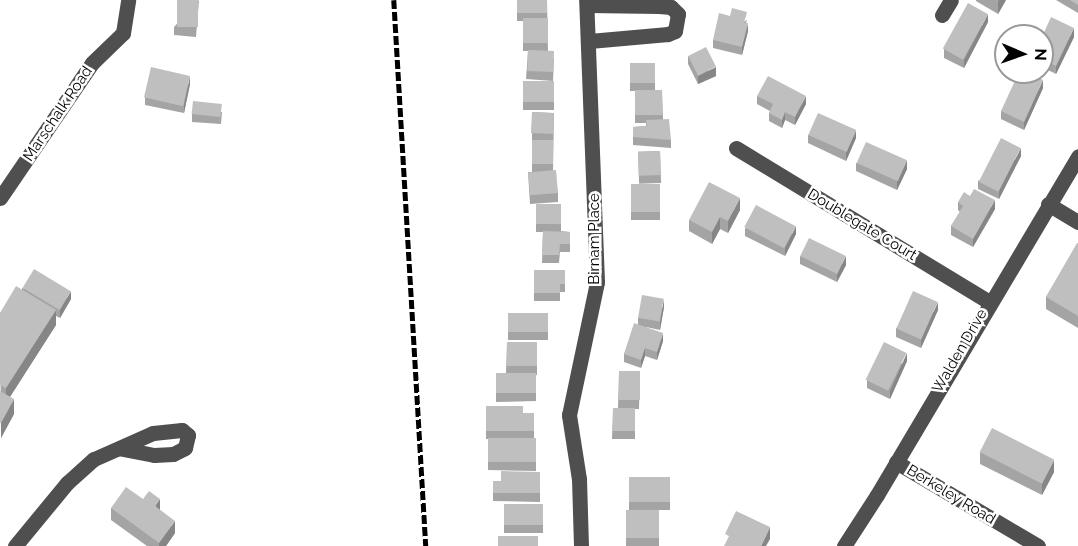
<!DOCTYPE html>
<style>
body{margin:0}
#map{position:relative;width:1078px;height:546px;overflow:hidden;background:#fff;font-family:Raleway,sans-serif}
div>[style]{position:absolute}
.minor>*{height:15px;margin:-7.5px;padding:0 7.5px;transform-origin:7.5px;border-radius:7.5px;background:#4f4f4f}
.rail>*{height:4.5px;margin-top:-2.25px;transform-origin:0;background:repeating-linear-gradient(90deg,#000 0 9px,transparent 0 12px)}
.wall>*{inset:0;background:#a4a4a4;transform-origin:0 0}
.shaded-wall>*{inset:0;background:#868686}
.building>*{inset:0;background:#bfbfbf;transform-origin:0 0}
span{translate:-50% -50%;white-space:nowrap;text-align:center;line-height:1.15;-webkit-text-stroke:5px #fff;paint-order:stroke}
.street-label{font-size:15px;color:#000}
.north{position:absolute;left:994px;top:24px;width:60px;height:60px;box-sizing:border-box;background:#fff;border:2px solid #999;border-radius:50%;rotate:92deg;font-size:16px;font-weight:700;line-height:24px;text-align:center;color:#000}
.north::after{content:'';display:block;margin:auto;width:21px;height:27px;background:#000;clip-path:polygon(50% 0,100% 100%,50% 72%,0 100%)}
</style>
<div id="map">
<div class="minor">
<div style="left:587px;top:5px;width:72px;rotate:0.8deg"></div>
<div style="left:659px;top:6px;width:12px;rotate:5deg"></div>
<div style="left:671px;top:7px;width:10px;rotate:45deg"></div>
<div style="left:678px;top:14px;width:17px;rotate:100deg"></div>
<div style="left:675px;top:31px;width:8px;rotate:157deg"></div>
<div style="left:668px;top:34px;width:79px;rotate:174.9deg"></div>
<div style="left:942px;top:15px;width:17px;rotate:-59deg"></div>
<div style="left:736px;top:148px;width:296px;rotate:31.3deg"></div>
<div style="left:0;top:198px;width:163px;rotate:-55.7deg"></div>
<div style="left:92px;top:63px;width:43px;rotate:-44.1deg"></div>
<div style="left:123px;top:33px;width:33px;rotate:-81deg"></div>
<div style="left:1048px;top:204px;width:35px;rotate:31deg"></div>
<div style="left:896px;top:462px;width:165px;rotate:30.6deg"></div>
<div style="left:15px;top:546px;width:82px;rotate:-50.5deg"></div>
<div style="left:67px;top:483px;width:36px;rotate:-42deg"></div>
<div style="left:94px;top:459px;width:64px;rotate:-23.8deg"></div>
<div style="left:153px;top:433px;width:29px;rotate:-6deg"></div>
<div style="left:182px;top:430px;width:8px;rotate:40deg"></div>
<div style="left:188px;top:435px;width:13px;rotate:103deg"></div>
<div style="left:185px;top:448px;width:13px;rotate:153deg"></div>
<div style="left:173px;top:454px;width:19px;rotate:177deg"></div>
<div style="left:154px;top:455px;width:33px;rotate:-169deg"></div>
<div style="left:581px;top:546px;width:67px;rotate:-91.7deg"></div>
<div style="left:579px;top:479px;width:65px;rotate:-98.9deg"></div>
<div style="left:569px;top:415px;width:136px;rotate:-78.1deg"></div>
<div style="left:597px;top:282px;width:282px;rotate:-92.2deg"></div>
<div style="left:844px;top:546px;width:61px;rotate:-57.1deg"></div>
<div style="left:877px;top:495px;width:394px;rotate:-59.3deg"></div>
</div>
<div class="rail">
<div style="left:394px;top:0;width:547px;rotate:86.65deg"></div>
</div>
<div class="wall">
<div style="clip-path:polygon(199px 0,196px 37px,174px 35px,174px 27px)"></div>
<div style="clip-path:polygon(517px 0,547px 0,548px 51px,554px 59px,553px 81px,526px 79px,528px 51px,523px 51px,523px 21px,517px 21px)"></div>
<div style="clip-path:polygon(976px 0,1006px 0,998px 14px,976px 1px)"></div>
<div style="clip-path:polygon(1056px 0,1078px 0,1078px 13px)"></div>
<div style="clip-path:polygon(747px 20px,746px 23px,748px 31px,742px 55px,713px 48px,713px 40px)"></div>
<div style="clip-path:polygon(988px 22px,964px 68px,944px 58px,944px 49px)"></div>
<div style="clip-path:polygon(1042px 37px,1074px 37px,1056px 74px,1042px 67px)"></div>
<div style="clip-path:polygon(688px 56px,716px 76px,698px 84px,688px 64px)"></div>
<div style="clip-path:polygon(630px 63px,655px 63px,655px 90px,662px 90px,663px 120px,671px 140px,671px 148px,633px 145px,633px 127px,646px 126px,646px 123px,635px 123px,635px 91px,630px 91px)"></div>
<div style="left:523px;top:81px;width:31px;height:29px"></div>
<div style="clip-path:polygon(190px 84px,184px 113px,145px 105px,145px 97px)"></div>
<div style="clip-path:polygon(1043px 88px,1024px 130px,1001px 119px,1001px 111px)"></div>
<div style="clip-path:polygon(757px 96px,806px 104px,795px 125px,785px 120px,782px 128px,769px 121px,769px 113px,770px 111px,757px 104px)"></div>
<div style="clip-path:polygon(222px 112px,221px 124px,192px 122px,192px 114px)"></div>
<div style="clip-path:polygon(532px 112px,554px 113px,553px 170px,558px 193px,558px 202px,530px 204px,528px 172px,532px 172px)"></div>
<div style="clip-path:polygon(808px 135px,856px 138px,846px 161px,808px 143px)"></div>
<div style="left:660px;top:151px;width:32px;height:22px;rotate:88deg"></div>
<div style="clip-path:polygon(1021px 156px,999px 199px,978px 189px,978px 181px)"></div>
<div style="clip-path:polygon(856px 163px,907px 169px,897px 190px,856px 171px)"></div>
<div style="left:631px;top:184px;width:29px;height:36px"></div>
<div style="clip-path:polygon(970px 196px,995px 209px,973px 247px,951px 235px,951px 226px,960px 212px,958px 210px,958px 202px)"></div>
<div style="clip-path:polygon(536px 204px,561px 204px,561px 231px,570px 232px,570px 252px,560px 252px,559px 263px,542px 263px,543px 232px,536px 232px)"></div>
<div style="clip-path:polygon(740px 210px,728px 233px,720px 229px,712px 244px,689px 231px,689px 220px)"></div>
<div style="clip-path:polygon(745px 228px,796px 234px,785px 256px,745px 236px)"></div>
<div style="clip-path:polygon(1078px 243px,1078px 328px,1046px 309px,1046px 297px)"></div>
<div style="clip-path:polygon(800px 256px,846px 265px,837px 282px,800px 264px)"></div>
<div style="clip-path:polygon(534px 270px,565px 270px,565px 292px,560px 292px,560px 301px,534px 301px)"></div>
<div style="clip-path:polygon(22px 288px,71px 299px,60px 318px,56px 316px,56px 325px,10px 397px,14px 414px,1px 438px,0 313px,22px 290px)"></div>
<div style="clip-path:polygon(664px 307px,660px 330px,646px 327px,663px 341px,657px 360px,645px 356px,641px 368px,624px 362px,624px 354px,638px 324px,638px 318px)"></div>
<div style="clip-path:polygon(938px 310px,921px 348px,896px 337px,896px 328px)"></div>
<div style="left:508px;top:313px;width:40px;height:27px"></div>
<div style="clip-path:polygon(507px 342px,537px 342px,537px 375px,536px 375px,536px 401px,496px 402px,496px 373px,506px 373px)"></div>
<div style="clip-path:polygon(907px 361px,890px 399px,867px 388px,867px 380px)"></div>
<div style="clip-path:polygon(619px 371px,640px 371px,639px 409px,635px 409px,635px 439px,612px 439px,613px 408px,618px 408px)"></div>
<div style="clip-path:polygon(486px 406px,523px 413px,534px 413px,534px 438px,536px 438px,536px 471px,488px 470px,488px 439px,486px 439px)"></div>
<div style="clip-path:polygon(980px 452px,1054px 472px,1042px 495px,980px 464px)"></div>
<div style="clip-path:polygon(540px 472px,540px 502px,493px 501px,493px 481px,501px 481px)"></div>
<div style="left:629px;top:477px;width:41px;height:33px"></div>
<div style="left:543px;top:504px;width:29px;height:39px;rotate:90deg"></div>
<div style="clip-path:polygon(111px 508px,160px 510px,175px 533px,166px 546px,147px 546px,111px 520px)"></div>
<div style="left:659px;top:510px;width:36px;height:33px;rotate:90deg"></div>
</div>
<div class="shaded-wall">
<div style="clip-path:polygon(999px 0,1006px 0,998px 14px,998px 2px)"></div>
<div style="clip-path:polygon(988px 14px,988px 22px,964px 68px,964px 60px)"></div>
<div style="clip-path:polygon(748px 23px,748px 31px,742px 55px,742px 47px)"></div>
<div style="clip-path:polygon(1074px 28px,1074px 37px,1056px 74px,1056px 66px)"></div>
<div style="clip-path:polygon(716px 67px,716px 76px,698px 84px,698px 76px)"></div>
<div style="clip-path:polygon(190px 76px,190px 84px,184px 113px,184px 105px)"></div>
<div style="clip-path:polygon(1043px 80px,1043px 88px,1024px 130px,1024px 122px)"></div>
<div style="clip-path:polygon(806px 96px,806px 104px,795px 125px,795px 117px)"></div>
<div style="clip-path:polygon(785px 112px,785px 120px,782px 128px,782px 120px)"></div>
<div style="clip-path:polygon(856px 130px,856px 138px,846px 161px,846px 152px)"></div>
<div style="clip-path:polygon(1021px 148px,1021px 156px,999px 199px,999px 191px)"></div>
<div style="clip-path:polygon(907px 160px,907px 169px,897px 190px,897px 182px)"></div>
<div style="clip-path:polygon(740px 198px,740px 210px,728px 233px,728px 221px)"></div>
<div style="clip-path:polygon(995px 200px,995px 209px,973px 247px,973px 239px)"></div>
<div style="clip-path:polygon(720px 217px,720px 229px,712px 244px,712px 232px)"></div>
<div style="clip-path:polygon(796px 226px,796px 234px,785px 256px,785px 248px)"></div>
<div style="clip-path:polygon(846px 256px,846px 265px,837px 282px,837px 274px)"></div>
<div style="clip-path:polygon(71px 291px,71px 299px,60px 318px,60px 310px)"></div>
<div style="clip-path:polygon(664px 299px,664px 307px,660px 330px,660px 322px)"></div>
<div style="clip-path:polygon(938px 302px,938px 310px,921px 348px,921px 340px)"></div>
<div style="clip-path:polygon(56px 310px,56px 325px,6px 403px,6px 388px)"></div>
<div style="clip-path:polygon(663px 333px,663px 341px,657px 360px,657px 352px)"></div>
<div style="clip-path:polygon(645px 348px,645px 356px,641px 368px,641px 360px)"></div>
<div style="clip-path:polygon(907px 353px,907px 361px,890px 399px,890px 391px)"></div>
<div style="clip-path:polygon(14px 399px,14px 414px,1px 438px,1px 423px)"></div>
<div style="clip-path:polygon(1054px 460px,1054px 472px,1042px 495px,1042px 483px)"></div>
<div style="clip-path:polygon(160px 499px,160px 511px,155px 506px)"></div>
<div style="clip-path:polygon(175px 521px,175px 533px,166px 546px,159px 546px,159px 543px)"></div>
<div style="clip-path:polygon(770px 527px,770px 539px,766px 546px,761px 546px)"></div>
</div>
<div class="building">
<div style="left:177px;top:0;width:21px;height:27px"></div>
<div style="left:517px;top:0;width:30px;height:13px"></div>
<div style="clip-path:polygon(1070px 0,1078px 0,1078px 5px)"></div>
<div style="left:968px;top:3px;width:23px;height:52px;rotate:29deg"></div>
<div style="clip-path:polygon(732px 8px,747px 12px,744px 23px,748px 23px,742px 47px,713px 40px,719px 13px,730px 16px)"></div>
<div style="clip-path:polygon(1051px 17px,1074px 28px,1056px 66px,1042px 59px,1042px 37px)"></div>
<div style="left:548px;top:18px;width:25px;height:25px;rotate:90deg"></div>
<div style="left:706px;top:47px;width:22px;height:20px;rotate:63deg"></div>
<div style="left:528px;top:50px;width:26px;height:21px;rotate:2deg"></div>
<div style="left:630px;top:63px;width:25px;height:20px"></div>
<div style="left:151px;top:67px;width:40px;height:31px;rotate:13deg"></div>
<div style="clip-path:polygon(1019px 72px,1027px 72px,1043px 80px,1024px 122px,1001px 111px)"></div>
<div style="clip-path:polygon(768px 76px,806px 96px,795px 117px,785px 112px,782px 120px,769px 113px,773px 104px,757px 96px)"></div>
<div style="left:523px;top:81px;width:31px;height:21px"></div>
<div style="left:635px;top:90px;width:27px;height:25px"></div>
<div style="left:193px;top:101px;width:29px;height:13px;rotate:6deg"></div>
<div style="left:532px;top:112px;width:22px;height:21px;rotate:3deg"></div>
<div style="left:818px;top:113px;width:42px;height:24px;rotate:24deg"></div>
<div style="clip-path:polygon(669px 119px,671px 140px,633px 137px,633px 127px,647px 126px,646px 120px)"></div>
<div style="left:1001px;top:138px;width:22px;height:49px;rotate:27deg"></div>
<div style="left:532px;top:140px;width:21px;height:24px"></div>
<div style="left:866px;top:142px;width:45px;height:23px;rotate:24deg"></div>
<div style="left:660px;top:151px;width:24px;height:22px;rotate:88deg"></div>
<div style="left:556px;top:170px;width:23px;height:28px;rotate:85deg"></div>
<div style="clip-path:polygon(709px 182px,740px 198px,728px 221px,720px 217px,712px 232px,689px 220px)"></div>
<div style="left:631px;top:184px;width:29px;height:28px"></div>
<div style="clip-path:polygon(974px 189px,995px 200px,973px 239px,951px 226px,963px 206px,958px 202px,964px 192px,970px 196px)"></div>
<div style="left:536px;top:204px;width:25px;height:20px"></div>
<div style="left:756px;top:205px;width:45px;height:25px;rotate:28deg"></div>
<div style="clip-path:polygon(543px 231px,570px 232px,570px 244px,560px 244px,559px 255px,542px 255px)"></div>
<div style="left:809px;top:238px;width:41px;height:20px;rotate:26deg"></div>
<div style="clip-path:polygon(1077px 243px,1078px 243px,1078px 316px,1046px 297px)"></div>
<div style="left:34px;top:269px;width:43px;height:22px;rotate:31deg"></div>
<div style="clip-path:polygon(534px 270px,565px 270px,565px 284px,560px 284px,560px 293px,534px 293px)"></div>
<div style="clip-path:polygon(16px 286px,56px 310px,6px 388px,0 385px,0 313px)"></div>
<div style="left:913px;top:291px;width:27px;height:41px;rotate:24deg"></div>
<div style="left:642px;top:295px;width:22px;height:23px;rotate:10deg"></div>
<div style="left:508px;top:313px;width:40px;height:19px"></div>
<div style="clip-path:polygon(634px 323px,663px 333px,657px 352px,645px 348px,641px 360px,624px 354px)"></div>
<div style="left:507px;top:342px;width:30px;height:24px"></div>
<div style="left:884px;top:342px;width:25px;height:42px;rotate:26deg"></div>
<div style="left:619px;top:371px;width:21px;height:29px"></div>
<div style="left:496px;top:373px;width:40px;height:20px"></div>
<div style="clip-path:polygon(0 391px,14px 399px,1px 423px,0 423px)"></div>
<div style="clip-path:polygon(486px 406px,523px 406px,523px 413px,534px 413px,534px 431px,486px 431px)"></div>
<div style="left:613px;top:408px;width:22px;height:23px"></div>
<div style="left:992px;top:428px;width:70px;height:27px;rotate:27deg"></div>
<div style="left:488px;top:438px;width:48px;height:24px"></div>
<div style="clip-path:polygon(501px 471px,540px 472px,540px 493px,493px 493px,493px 481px,501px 481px)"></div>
<div style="left:629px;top:477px;width:41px;height:25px"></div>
<div style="clip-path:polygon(126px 487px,143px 499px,149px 491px,160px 499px,155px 506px,175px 521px,159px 543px,111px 508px)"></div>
<div style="left:543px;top:504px;width:21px;height:39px;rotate:90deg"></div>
<div style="left:659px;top:510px;width:28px;height:33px;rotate:90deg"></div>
<div style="clip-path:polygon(736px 511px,770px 527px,761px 546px,724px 546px,729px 536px,725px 534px)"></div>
<div style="left:538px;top:536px;width:10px;height:40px;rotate:90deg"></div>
</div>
<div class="street-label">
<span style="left:58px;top:114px;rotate:-56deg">Marschalk Road</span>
<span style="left:862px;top:225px;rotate:31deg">Doublegate Court</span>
<span style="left:595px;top:239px;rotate:-90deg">Birnam Place</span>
<span style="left:960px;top:351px;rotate:-60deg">Walden Drive</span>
<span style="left:951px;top:495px;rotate:31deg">Berkeley Road</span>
</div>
<div class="north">N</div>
</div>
